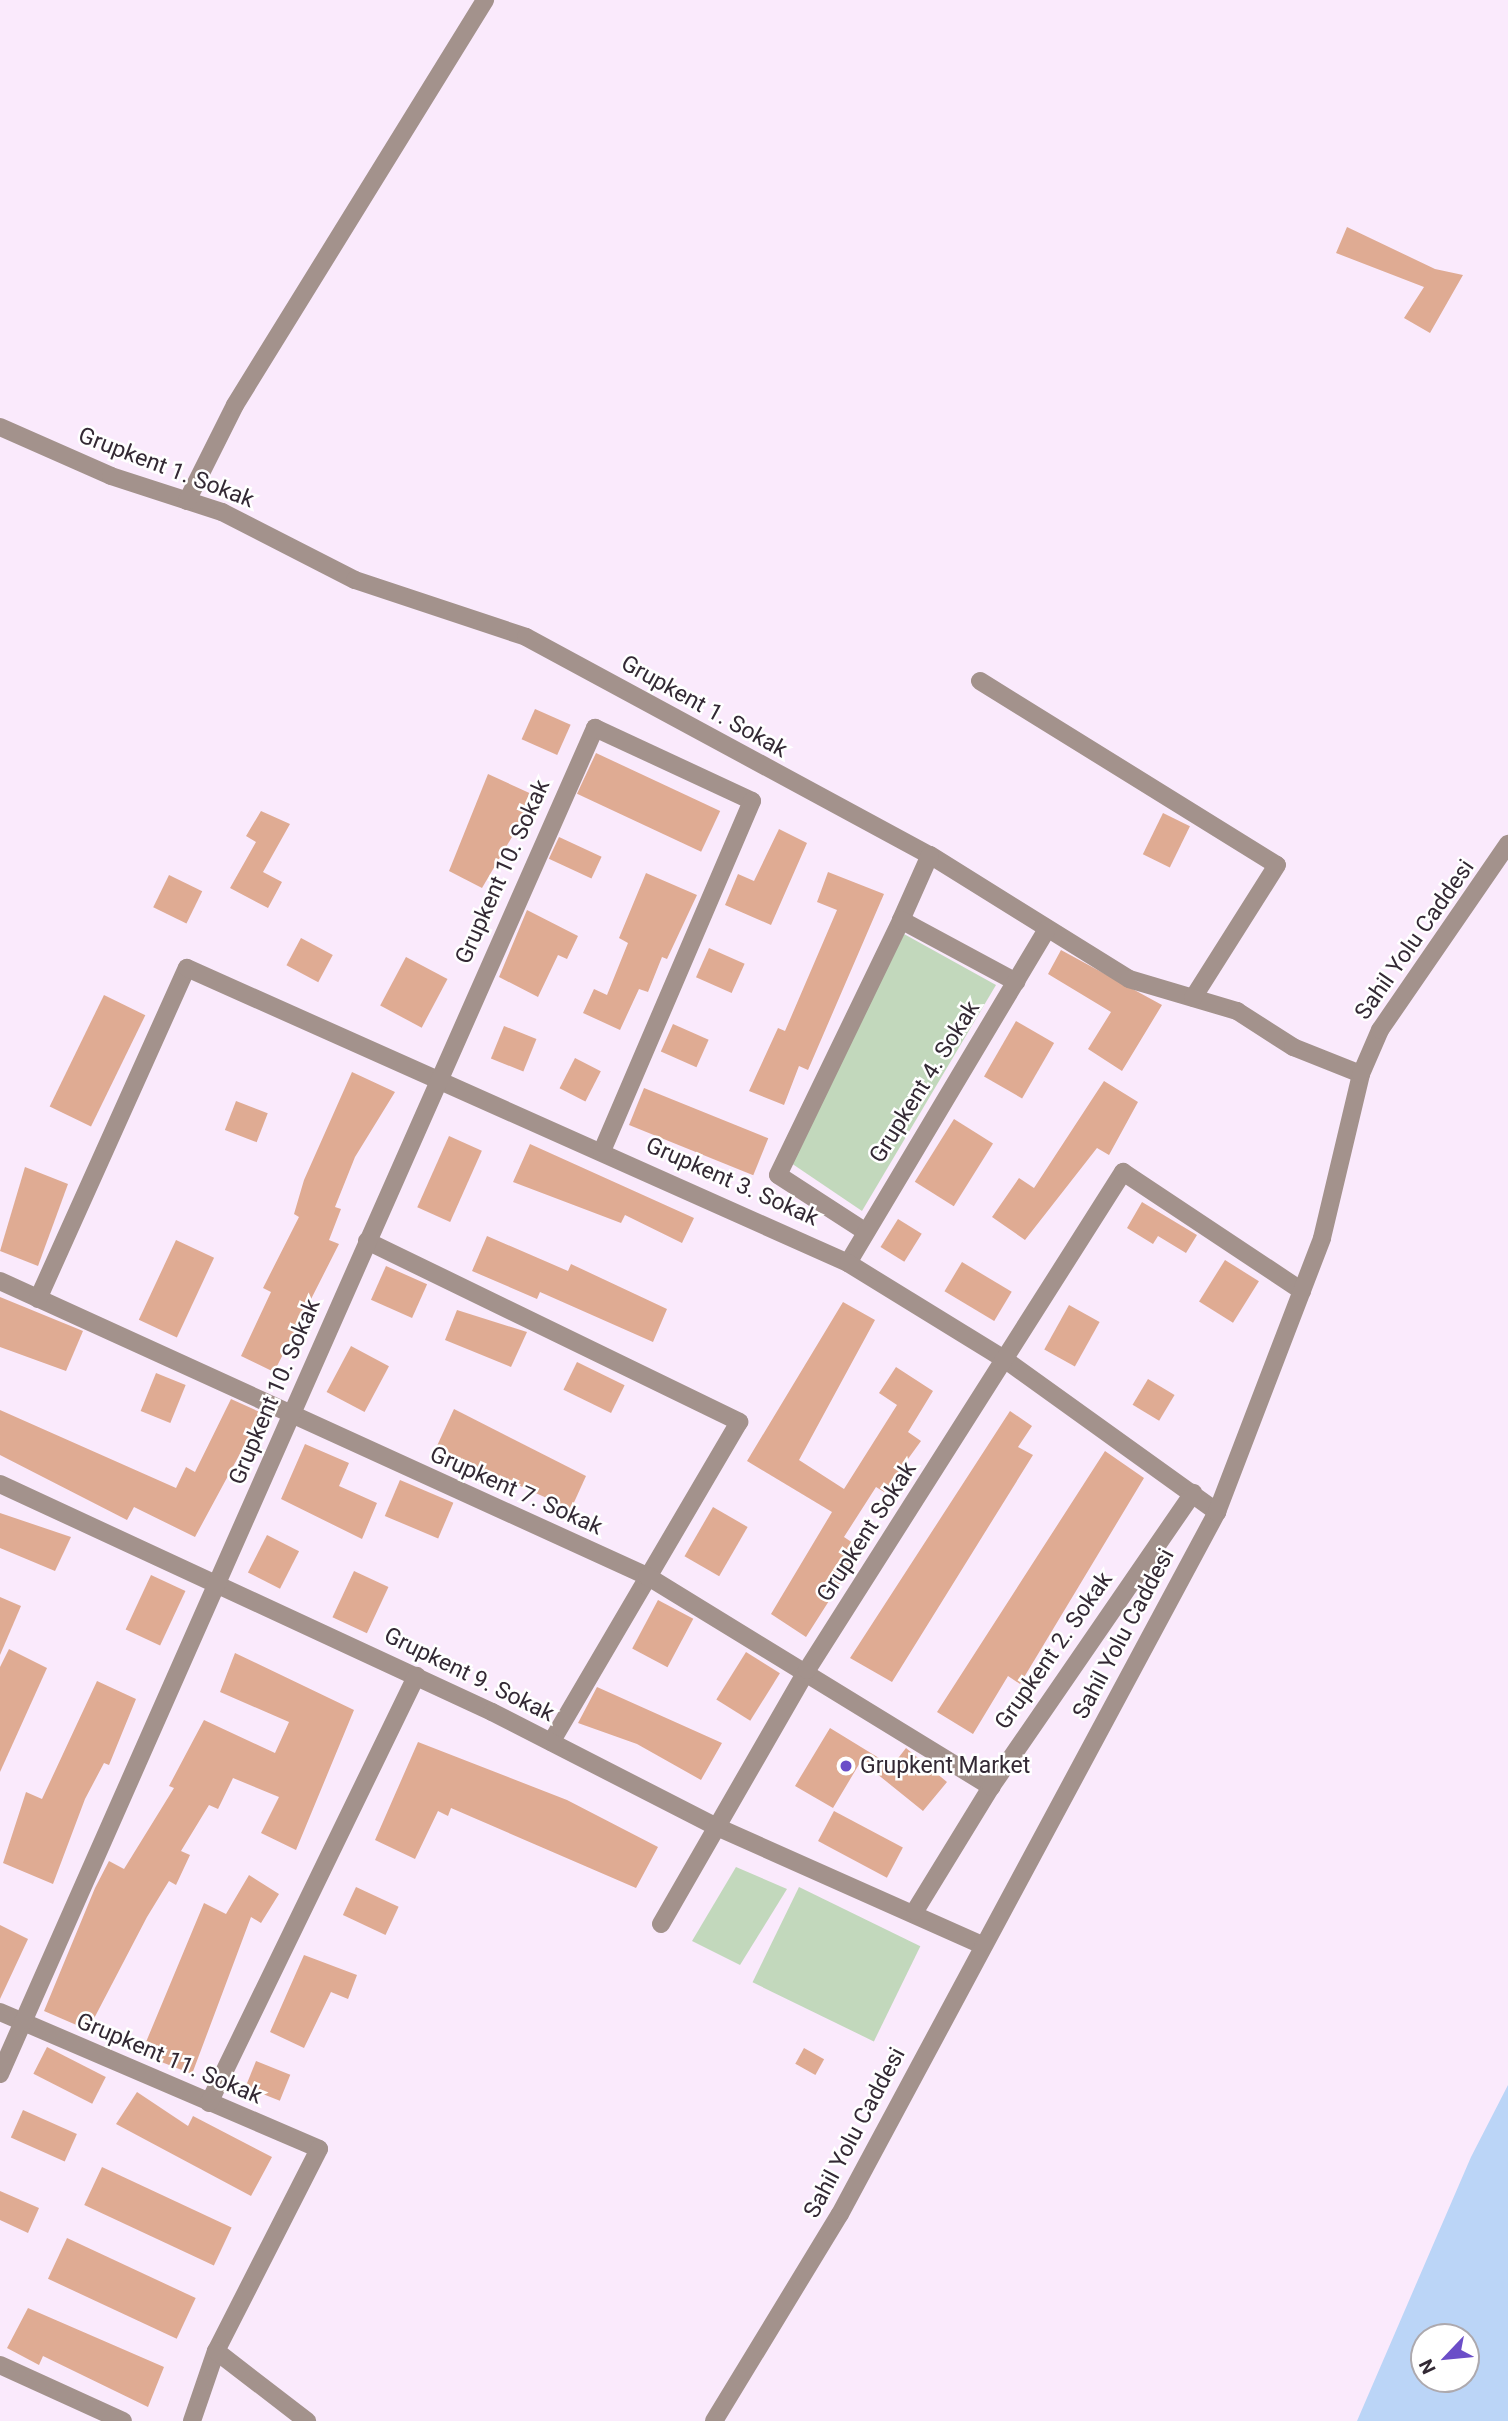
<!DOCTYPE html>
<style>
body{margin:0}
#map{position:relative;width:1508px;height:2421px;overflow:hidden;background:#faeafc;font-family:Roboto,sans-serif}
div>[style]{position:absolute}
.green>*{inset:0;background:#c2d8bc;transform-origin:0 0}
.water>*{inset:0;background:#bbd5f7}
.building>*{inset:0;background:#dfab93;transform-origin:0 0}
.minor>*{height:18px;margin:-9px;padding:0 9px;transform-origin:9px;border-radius:9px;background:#a3928c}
.dots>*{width:19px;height:19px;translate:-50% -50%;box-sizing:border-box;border:4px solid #fff;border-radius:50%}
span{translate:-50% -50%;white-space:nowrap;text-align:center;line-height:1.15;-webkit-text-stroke:5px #fff;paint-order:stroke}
.street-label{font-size:23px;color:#332934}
.poi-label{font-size:23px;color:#332934}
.left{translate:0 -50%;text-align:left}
.north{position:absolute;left:1410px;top:2323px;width:70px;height:70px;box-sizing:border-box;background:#fff;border:2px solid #ada9ae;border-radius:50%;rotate:244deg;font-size:19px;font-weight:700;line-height:28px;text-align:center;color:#332934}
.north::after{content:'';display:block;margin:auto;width:24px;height:32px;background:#6b4ec8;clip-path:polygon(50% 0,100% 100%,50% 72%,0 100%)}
</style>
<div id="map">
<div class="green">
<div style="clip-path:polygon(904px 934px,996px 985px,862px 1211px,791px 1163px)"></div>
<div style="clip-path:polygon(736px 1867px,787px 1889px,740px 1965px,692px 1941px)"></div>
<div style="left:799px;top:1887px;width:135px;height:106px;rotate:26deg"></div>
</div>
<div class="water">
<div style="clip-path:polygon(evenodd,1508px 2085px,1508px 2421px,1357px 2421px,1471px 2157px,1508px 2085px,1424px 2337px,1466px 2337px,1466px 2379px,1424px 2379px,1424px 2337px)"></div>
</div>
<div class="building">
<div style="clip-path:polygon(1347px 227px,1435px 269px,1463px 275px,1430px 333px,1404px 318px,1424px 287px,1336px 253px)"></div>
<div style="left:535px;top:709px;width:39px;height:33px;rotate:24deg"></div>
<div style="left:596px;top:753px;width:137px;height:45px;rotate:25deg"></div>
<div style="clip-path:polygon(488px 774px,536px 796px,482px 888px,449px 871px)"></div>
<div style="clip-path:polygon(261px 811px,290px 824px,263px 872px,282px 882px,268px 908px,230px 888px,256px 842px,246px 836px)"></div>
<div style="left:1163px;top:813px;width:30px;height:46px;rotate:26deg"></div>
<div style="clip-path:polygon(779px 829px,807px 843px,771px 925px,725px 905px,738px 874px,754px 881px)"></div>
<div style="left:559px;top:837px;width:47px;height:24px;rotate:25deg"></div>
<div style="clip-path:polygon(828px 872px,884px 894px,808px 1070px,799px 1066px,784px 1105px,749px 1091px,778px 1028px,785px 1031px,837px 910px,817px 902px)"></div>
<div style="clip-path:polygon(646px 873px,697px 895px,667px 959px,662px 957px,648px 992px,639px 989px,620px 1030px,583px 1013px,594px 989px,607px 995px,628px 943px,619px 938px)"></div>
<div style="left:169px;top:875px;width:37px;height:36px;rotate:26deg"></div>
<div style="clip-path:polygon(527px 910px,578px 936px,567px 959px,558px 955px,538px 997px,499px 977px)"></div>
<div style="left:301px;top:938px;width:36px;height:31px;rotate:28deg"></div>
<div style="left:709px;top:948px;width:39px;height:32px;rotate:24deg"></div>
<div style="clip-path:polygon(1061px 950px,1162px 1005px,1122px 1071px,1088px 1049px,1111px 1012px,1048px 974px)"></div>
<div style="left:406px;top:957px;width:47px;height:55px;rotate:28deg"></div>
<div style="left:104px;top:995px;width:46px;height:124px;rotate:26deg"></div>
<div style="left:1016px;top:1021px;width:44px;height:64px;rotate:30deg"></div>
<div style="left:673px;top:1024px;width:39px;height:30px;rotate:24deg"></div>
<div style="left:504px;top:1026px;width:35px;height:35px;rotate:22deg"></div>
<div style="left:575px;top:1058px;width:29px;height:34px;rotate:27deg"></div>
<div style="clip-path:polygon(352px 1072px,395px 1092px,355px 1157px,335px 1207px,341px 1209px,329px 1240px,339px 1244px,274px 1372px,241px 1356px,271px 1292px,263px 1288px,299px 1217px,294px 1214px,304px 1180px)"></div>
<div style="clip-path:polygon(1104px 1081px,1138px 1102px,1109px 1155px,1097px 1148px,1025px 1240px,992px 1217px,1019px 1178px,1034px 1188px)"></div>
<div style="left:644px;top:1088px;width:134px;height:40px;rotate:22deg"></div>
<div style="left:236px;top:1101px;width:34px;height:31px;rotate:21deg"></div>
<div style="left:954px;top:1119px;width:46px;height:74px;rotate:32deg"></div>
<div style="left:449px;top:1136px;width:36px;height:78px;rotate:24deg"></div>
<div style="clip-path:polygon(530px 1144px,694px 1218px,682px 1243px,625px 1215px,621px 1223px,513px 1182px)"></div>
<div style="clip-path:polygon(25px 1167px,68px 1184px,38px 1266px,0 1251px)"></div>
<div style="clip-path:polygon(1142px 1202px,1197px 1235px,1186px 1253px,1158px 1236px,1153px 1244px,1127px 1228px)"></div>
<div style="left:898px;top:1219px;width:28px;height:33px;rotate:32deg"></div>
<div style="clip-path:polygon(487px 1236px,568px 1271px,571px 1264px,667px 1309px,653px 1342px,540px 1292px,537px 1299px,472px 1271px)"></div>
<div style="left:176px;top:1240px;width:42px;height:88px;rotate:25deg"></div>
<div style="left:1225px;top:1260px;width:40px;height:49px;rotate:32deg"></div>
<div style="left:962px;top:1262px;width:58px;height:34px;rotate:31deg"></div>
<div style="left:386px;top:1266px;width:45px;height:37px;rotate:24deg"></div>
<div style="clip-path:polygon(0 1297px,83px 1331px,66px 1371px,0 1347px)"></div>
<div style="clip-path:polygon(843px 1302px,875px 1320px,799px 1460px,844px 1489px,897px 1405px,879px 1393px,896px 1367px,933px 1391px,908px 1432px,921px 1441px,884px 1492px,876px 1487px,844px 1537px,862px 1549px,806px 1637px,771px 1614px,832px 1512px,747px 1461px)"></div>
<div style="left:1069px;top:1305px;width:35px;height:51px;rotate:29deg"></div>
<div style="clip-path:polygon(457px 1310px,527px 1332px,511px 1367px,445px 1340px)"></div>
<div style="left:351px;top:1346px;width:43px;height:52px;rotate:28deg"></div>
<div style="left:577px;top:1362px;width:53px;height:31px;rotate:26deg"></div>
<div style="left:156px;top:1373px;width:32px;height:41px;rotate:22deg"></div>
<div style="left:1148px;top:1379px;width:31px;height:30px;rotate:31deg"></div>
<div style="clip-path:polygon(231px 1399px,262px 1413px,195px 1537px,134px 1507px,127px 1520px,0 1455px,0 1410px,176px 1488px,186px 1467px,195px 1472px)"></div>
<div style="clip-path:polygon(454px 1409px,586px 1476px,571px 1509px,436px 1448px)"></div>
<div style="clip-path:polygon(1010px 1411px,1032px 1426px,1018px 1447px,1033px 1455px,892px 1682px,850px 1658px)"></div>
<div style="clip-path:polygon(305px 1444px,349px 1463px,339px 1486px,377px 1503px,362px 1539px,281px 1499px)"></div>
<div style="clip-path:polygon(1105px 1451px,1144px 1478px,1020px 1684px,1008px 1676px,973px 1734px,937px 1712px)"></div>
<div style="left:400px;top:1480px;width:58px;height:39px;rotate:23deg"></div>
<div style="left:713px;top:1507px;width:40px;height:57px;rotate:30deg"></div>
<div style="clip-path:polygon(0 1513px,71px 1537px,55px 1571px,0 1548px)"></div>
<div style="left:267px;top:1535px;width:36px;height:42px;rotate:27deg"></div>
<div style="left:354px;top:1571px;width:38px;height:51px;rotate:25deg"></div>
<div style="left:151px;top:1575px;width:38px;height:60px;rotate:25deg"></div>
<div style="clip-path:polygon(0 1597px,21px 1606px,0 1655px)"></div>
<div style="left:658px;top:1600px;width:40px;height:55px;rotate:28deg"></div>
<div style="clip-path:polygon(9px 1649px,47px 1668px,0 1772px,0 1667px)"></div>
<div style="left:746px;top:1652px;width:40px;height:56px;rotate:32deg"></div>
<div style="clip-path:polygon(235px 1653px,354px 1710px,296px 1850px,261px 1833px,279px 1797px,233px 1778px,218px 1809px,209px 1805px,181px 1851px,190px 1855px,176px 1885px,169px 1881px,147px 1917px,88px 2030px,44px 2011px,95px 1888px,109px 1861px,124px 1869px,174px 1788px,169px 1786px,204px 1720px,275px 1753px,289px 1722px,220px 1692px)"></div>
<div style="clip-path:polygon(97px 1681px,136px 1699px,109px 1765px,104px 1763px,85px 1799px,53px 1884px,3px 1863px,26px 1792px,42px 1799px)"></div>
<div style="clip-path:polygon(597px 1687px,722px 1743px,701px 1780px,637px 1744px,578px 1723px)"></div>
<div style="clip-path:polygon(830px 1728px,892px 1766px,906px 1748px,947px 1782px,923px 1811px,861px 1761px,833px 1808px,795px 1786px)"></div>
<div style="clip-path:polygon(418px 1742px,567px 1800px,658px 1847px,636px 1888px,451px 1808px,448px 1816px,438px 1811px,415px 1859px,375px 1840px)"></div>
<div style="left:834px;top:1811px;width:78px;height:34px;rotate:28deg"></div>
<div style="clip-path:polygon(249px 1875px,279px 1894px,261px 1923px,251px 1917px,192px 2074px,141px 2054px,204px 1903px,226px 1914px)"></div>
<div style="left:356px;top:1887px;width:47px;height:31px;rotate:25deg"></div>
<div style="clip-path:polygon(0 1925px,28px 1939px,0 1999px)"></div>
<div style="clip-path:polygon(304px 1955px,357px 1975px,348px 1999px,331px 1992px,304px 2048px,270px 2032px)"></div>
<div style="left:47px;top:2047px;width:66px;height:30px;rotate:27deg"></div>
<div style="left:804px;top:2048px;width:23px;height:18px;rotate:29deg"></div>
<div style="left:256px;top:2061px;width:37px;height:28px;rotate:22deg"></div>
<div style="clip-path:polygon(137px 2092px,188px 2126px,193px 2116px,272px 2157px,251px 2196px,116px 2124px)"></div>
<div style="left:23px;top:2110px;width:59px;height:30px;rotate:24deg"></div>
<div style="left:102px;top:2167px;width:143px;height:42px;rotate:25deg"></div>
<div style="clip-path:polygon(0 2191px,39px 2208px,28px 2233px,0 2220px)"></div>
<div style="left:67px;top:2238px;width:142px;height:45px;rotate:25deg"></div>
<div style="clip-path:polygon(28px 2308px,164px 2367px,148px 2407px,43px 2356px,39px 2365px,7px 2348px)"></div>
</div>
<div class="minor">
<div style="left:0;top:427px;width:121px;rotate:23.8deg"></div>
<div style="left:111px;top:476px;width:117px;rotate:18deg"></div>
<div style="left:222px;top:512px;width:149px;rotate:27.1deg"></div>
<div style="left:355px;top:580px;width:180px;rotate:18.4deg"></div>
<div style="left:526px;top:637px;width:459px;rotate:28.4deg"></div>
<div style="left:930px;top:855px;width:234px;rotate:31.9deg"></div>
<div style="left:1129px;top:979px;width:113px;rotate:16.5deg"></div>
<div style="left:1237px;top:1011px;width:67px;rotate:32.7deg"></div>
<div style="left:1293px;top:1047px;width:73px;rotate:21.7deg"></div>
<div style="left:187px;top:501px;width:107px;rotate:-63.4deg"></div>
<div style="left:235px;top:405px;width:476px;rotate:-58.3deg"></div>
<div style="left:980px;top:681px;width:349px;rotate:31.8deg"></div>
<div style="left:1277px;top:865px;width:157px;rotate:122.3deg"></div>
<div style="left:901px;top:920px;width:71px;rotate:-66deg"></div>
<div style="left:863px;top:1230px;width:101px;rotate:-147.1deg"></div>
<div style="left:778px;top:1175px;width:283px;rotate:-64.2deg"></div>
<div style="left:901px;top:920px;width:131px;rotate:28.3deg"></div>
<div style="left:367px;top:1241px;width:414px;rotate:25.9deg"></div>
<div style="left:739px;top:1422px;width:371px;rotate:120.4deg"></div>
<div style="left:848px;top:1263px;width:389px;rotate:-59.2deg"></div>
<div style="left:0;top:1281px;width:711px;rotate:24.51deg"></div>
<div style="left:647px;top:1576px;width:404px;rotate:31.5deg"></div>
<div style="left:38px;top:1299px;width:363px;rotate:-65.8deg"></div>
<div style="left:187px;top:968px;width:724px;rotate:24.05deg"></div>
<div style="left:848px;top:1263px;width:187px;rotate:31.6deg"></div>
<div style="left:1007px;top:1361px;width:259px;rotate:35.7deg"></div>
<div style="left:0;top:1484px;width:542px;rotate:24.86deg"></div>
<div style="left:492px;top:1712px;width:253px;rotate:27.1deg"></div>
<div style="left:717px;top:1827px;width:290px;rotate:24deg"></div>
<div style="left:915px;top:1911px;width:145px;rotate:-58.5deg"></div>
<div style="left:991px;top:1787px;width:357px;rotate:-55.5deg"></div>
<div style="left:661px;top:1924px;width:293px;rotate:-60.1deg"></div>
<div style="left:807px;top:1670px;width:590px;rotate:-57.6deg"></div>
<div style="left:1123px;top:1172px;width:215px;rotate:33.6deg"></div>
<div style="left:0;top:2012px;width:347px;rotate:23.2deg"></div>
<div style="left:319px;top:2149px;width:227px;rotate:117deg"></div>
<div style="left:0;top:2074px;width:1472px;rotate:-66.15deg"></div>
<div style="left:595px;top:728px;width:173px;rotate:24.9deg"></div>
<div style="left:752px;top:801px;width:381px;rotate:113.2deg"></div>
<div style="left:209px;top:2103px;width:475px;rotate:-64.1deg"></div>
<div style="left:0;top:2365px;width:135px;rotate:24.5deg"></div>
<div style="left:192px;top:2421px;width:74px;rotate:-71.1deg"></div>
<div style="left:216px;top:2351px;width:115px;rotate:37.6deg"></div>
<div style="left:714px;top:2421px;width:242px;rotate:-58.7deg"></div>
<div style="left:840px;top:2214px;width:797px;rotate:-61.76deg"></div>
<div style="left:1217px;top:1512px;width:293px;rotate:-69deg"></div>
<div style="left:1322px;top:1238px;width:169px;rotate:-76.6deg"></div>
<div style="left:1361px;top:1074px;width:48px;rotate:-66.6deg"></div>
<div style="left:1380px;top:1030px;width:226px;rotate:-55.5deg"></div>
</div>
<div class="dots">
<div style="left:846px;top:1766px;background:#6b4ec8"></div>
</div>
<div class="street-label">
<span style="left:166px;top:468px;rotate:21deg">Grupkent 1. Sokak</span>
<span style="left:704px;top:707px;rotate:29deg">Grupkent 1. Sokak</span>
<span style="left:503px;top:872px;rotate:-66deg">Grupkent 10. Sokak</span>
<span style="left:1415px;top:940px;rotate:-55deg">Sahil Yolu Caddesi</span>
<span style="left:925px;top:1082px;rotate:-58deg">Grupkent 4. Sokak</span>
<span style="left:732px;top:1182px;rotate:24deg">Grupkent 3. Sokak</span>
<span style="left:275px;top:1392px;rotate:-67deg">Grupkent 10. Sokak</span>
<span style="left:516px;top:1491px;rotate:24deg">Grupkent 7. Sokak</span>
<span style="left:867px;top:1532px;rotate:-57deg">Grupkent Sokak</span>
<span style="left:1124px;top:1634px;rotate:-62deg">Sahil Yolu Caddesi</span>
<span style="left:1054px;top:1651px;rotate:-55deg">Grupkent 2. Sokak</span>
<span style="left:469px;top:1675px;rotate:26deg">Grupkent 9. Sokak</span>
<span style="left:169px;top:2059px;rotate:23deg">Grupkent 11. Sokak</span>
<span style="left:855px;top:2133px;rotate:-62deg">Sahil Yolu Caddesi</span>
</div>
<div class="poi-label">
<span class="left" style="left:860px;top:1766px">Grupkent Market</span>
</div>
<div class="north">N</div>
</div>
